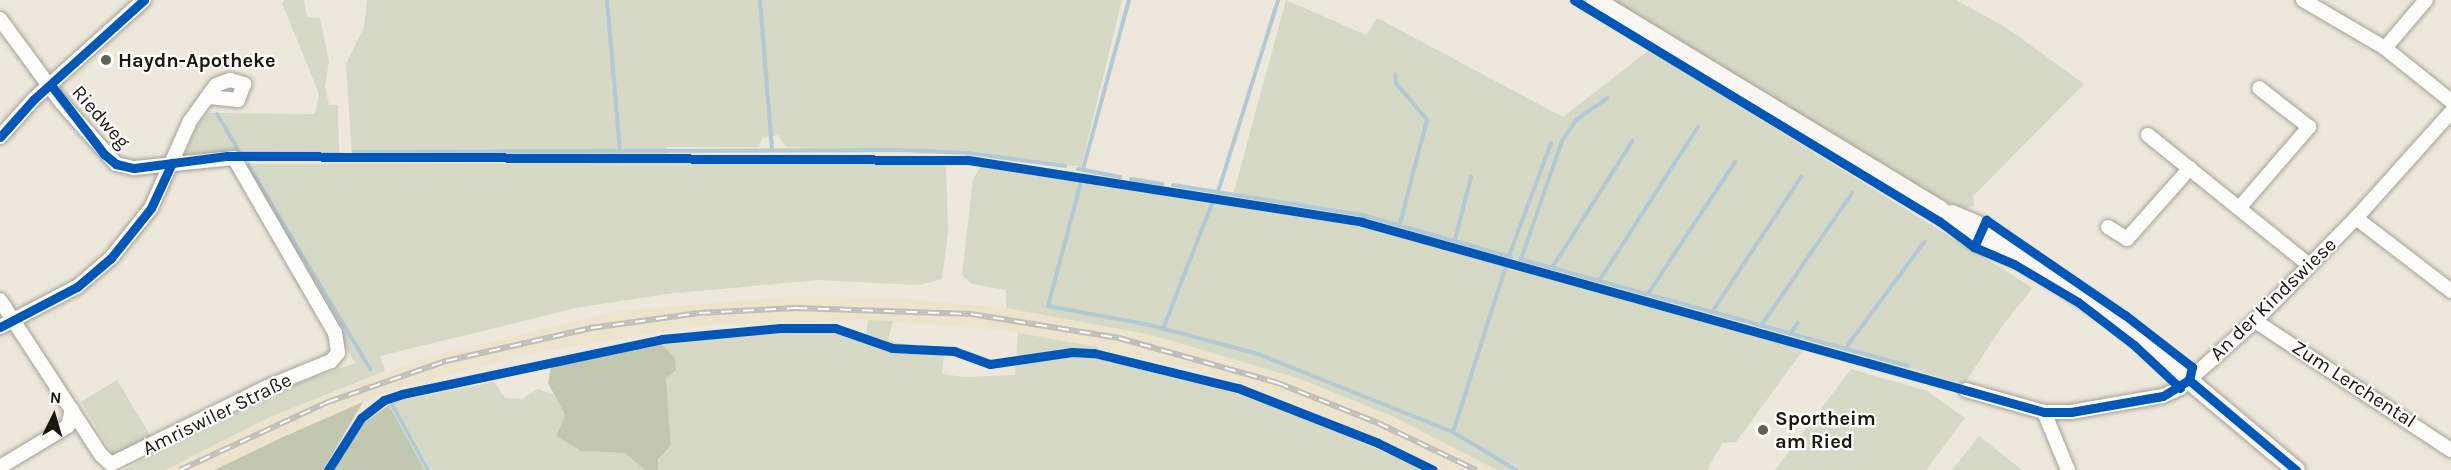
<!DOCTYPE html>
<meta charset="utf-8">
<style>
body{margin:0}
#map{position:relative;width:2451px;height:470px;overflow:hidden;background:#ede8db;font-family:Karla,sans-serif}
div>[style]{position:absolute}
.built>*{inset:0;background:#ece4cc}
.green>*{inset:0;background:#d5d9c6;transform-origin:0 0}
.forest>*{inset:0;background:#c2c7af}
.stream>*{height:4px;margin:-2px;padding:0 2px;transform-origin:2px;border-radius:2px;background:#b2cad5}
.roads{filter:drop-shadow(0 0 2px #a4a096) drop-shadow(0 0 2px #a4a096)}
.street>*{height:14px;margin:-7px;padding:0 7px;transform-origin:7px;border-radius:7px;background:#fcfcfa}
.secondary>*{height:18px;margin:-9px;padding:0 9px;transform-origin:9px;border-radius:9px;background:#f9f6f4}
.rail>*{height:6px;margin-top:-3px;transform-origin:0;background:repeating-linear-gradient(90deg,#fff 0 11px,#c0bebb 0 22px);box-sizing:border-box;border-block:2px solid #c0bebb}
.cycleway>*{height:9px;margin:-4.5px;padding:0 4.5px;transform-origin:4.5px;border-radius:4.5px;background:#0057b8}
.dots>*{width:16px;height:16px;translate:-50% -50%;box-sizing:border-box;border:3px solid #fff;border-radius:50%}
span{translate:-50% -50%;white-space:nowrap;text-align:center;line-height:1.15;-webkit-text-stroke:4.5px #fff;paint-order:stroke}
.poi-label{font-size:20px;color:#1a170e;font-weight:700}
.left{translate:0 -50%;text-align:left}
.street-label{font-size:20px;color:#1a170e}
.north{position:absolute;left:24px;top:386px;width:60px;height:60px;-webkit-text-stroke:4px #fff;paint-order:stroke;rotate:5deg;font-size:16px;font-weight:700;line-height:24px;text-align:center;color:#1a170e}
.north::after{content:'';display:block;margin:auto;width:21px;height:27px;background:#1a170e;clip-path:polygon(50% 0,100% 100%,50% 72%,0 100%)}
</style>
<div id="map">
<div class="built">
<div style="clip-path:polygon(797px 296px,898px 298px,1006px 308px,1152px 335px,1300px 379px,1394px 417px,1497px 470px,1446px 470px,1292px 402px,1196px 370px,1003px 330px,868px 320px,704px 325px,532px 353px,394px 389px,214px 470px,165px 470px,270px 417px,427px 357px,617px 311px)"></div>
</div>
<div class="green">
<div style="clip-path:polygon(284px 0,304px 0,307px 17px,320px 18px,329px 61px,325px 87px,329px 105px,338px 105px,339px 154px,238px 156px,235px 150px,184px 156px,199px 122px,209px 113px,315px 114px,319px 94px,282px 3px)"></div>
<div style="clip-path:polygon(367px 0,1122px 0,1081px 167px,971px 151px,786px 147px,778px 135px,762px 138px,759px 147px,667px 147px,667px 156px,352px 155px,346px 64px,364px 27px)"></div>
<div style="clip-path:polygon(1286px 0,1366px 35px,1377px 18px,1563px 117px,1649px 50px,2033px 288px,2005px 322px,1964px 384px,1362px 217px,1233px 195px)"></div>
<div style="clip-path:polygon(1608px 0,1956px 0,2007px 28px,2084px 84px,1973px 196px,1974px 206px,1965px 208px,1947px 203px,1895px 174px)"></div>
<div style="clip-path:polygon(784px 163px,946px 165px,948px 232px,942px 279px,919px 285px,818px 280px,666px 294px,576px 308px,380px 356px,385px 371px,270px 417px,165px 470px,124px 470px,270px 394px,355px 363px,244px 164px)"></div>
<div style="clip-path:polygon(981px 166px,1360px 225px,1804px 349px,1736px 442px,1723px 443px,1707px 470px,1497px 470px,1394px 417px,1300px 379px,1152px 335px,1006px 308px,1006px 290px,972px 284px,962px 275px,973px 179px)"></div>
<div style="clip-path:polygon(868px 320px,893px 321px,888px 339px,896px 343px,945px 347px,942px 374px,964px 377px,1015px 375px,1018px 333px,1098px 347px,1101px 357px,1267px 402px,1426px 470px,658px 470px,658px 461px,671px 444px,666px 378px,675px 358px,661px 343px,815px 331px,866px 334px)"></div>
<div style="clip-path:polygon(1851px 369px,1927px 391px,1965px 418px,1926px 470px,1775px 470px)"></div>
<div style="left:117px;top:380px;width:66px;height:42px;rotate:59deg"></div>
<div style="clip-path:polygon(494px 382px,505px 398px,522px 399px,538px 389px,554px 395px,565px 415px,556px 435px,581px 451px,625px 453px,645px 470px,431px 470px,392px 402px)"></div>
<div style="clip-path:polygon(1979px 436px,2022px 470px,1952px 470px)"></div>
</div>
<div class="forest">
<div style="clip-path:polygon(661px 343px,675px 358px,676px 370px,666px 378px,671px 445px,658px 460px,658px 470px,645px 470px,625px 453px,581px 451px,556px 436px,565px 415px,548px 383px,551px 366px)"></div>
<div style="clip-path:polygon(363px 402px,323px 470px,214px 470px,281px 438px)"></div>
<div style="clip-path:polygon(389px 405px,425px 470px,333px 470px,364px 423px)"></div>
</div>
<div class="stream">
<div style="left:607px;top:0;width:152px;rotate:85.1deg"></div>
<div style="left:760px;top:0;width:149px;rotate:85.4deg"></div>
<div style="left:1395px;top:74px;width:9px;rotate:84deg"></div>
<div style="left:1396px;top:83px;width:48px;rotate:50deg"></div>
<div style="left:1427px;top:120px;width:107px;rotate:104.6deg"></div>
<div style="left:217px;top:114px;width:45px;rotate:59.5deg"></div>
<div style="left:240px;top:153px;width:99px;rotate:0.6deg"></div>
<div style="left:354px;top:152px;width:542px;rotate:-0.21deg"></div>
<div style="left:896px;top:150px;width:73px;rotate:2.4deg"></div>
<div style="left:969px;top:153px;width:97px;rotate:7.7deg"></div>
<div style="left:248px;top:165px;width:238px;rotate:59.1deg"></div>
<div style="left:1078px;top:169px;width:43px;rotate:10.8deg"></div>
<div style="left:1083px;top:169px;width:175px;rotate:-74.8deg"></div>
<div style="left:1131px;top:179px;width:32px;rotate:9deg"></div>
<div style="left:1081px;top:182px;width:128px;rotate:104.9deg"></div>
<div style="left:1048px;top:306px;width:104px;rotate:10.6deg"></div>
<div style="left:1150px;top:325px;width:112px;rotate:15deg"></div>
<div style="left:1258px;top:354px;width:210px;rotate:21.8deg"></div>
<div style="left:1453px;top:432px;width:74px;rotate:31.1deg"></div>
<div style="left:1173px;top:185px;width:191px;rotate:9deg"></div>
<div style="left:1362px;top:215px;width:155px;rotate:15.7deg"></div>
<div style="left:1218px;top:192px;width:201px;rotate:-72.6deg"></div>
<div style="left:1455px;top:240px;width:65px;rotate:-75.7deg"></div>
<div style="left:1509px;top:256px;width:121px;rotate:-69.6deg"></div>
<div style="left:1520px;top:259px;width:402px;rotate:15.4deg"></div>
<div style="left:1521px;top:259px;width:125px;rotate:-70.8deg"></div>
<div style="left:1562px;top:141px;width:25px;rotate:-56deg"></div>
<div style="left:1576px;top:120px;width:38px;rotate:-35deg"></div>
<div style="left:1552px;top:268px;width:151px;rotate:-57.7deg"></div>
<div style="left:1599px;top:281px;width:183px;rotate:-57.3deg"></div>
<div style="left:1648px;top:294px;width:158px;rotate:-56.6deg"></div>
<div style="left:1712px;top:312px;width:162px;rotate:-56.6deg"></div>
<div style="left:1761px;top:326px;width:161px;rotate:-55.6deg"></div>
<div style="left:1163px;top:329px;width:137px;rotate:-68.7deg"></div>
<div style="left:1790px;top:334px;width:14px;rotate:-54deg"></div>
<div style="left:1845px;top:349px;width:134px;rotate:-53.5deg"></div>
<div style="left:392px;top:405px;width:74px;rotate:61deg"></div>
<div style="left:1453px;top:432px;width:174px;rotate:-72.3deg"></div>
</div>
<div class="roads">
<div class="street">
<div style="left:2303px;top:0;width:95px;rotate:30.3deg"></div>
<div style="left:2385px;top:48px;width:85px;rotate:38.8deg"></div>
<div style="left:0;top:19px;width:103px;rotate:53.7deg"></div>
<div style="left:61px;top:102px;width:83px;rotate:48.4deg"></div>
<div style="left:116px;top:164px;width:18px;rotate:13deg"></div>
<div style="left:134px;top:168px;width:100px;rotate:-5.7deg"></div>
<div style="left:234px;top:158px;width:202px;rotate:60deg"></div>
<div style="left:335px;top:333px;width:20px;rotate:81deg"></div>
<div style="left:338px;top:353px;width:11px;rotate:131deg"></div>
<div style="left:331px;top:361px;width:69px;rotate:157.9deg"></div>
<div style="left:267px;top:387px;width:174px;rotate:153.7deg"></div>
<div style="left:111px;top:464px;width:13px;rotate:-138deg"></div>
<div style="left:101px;top:455px;width:185px;rotate:-123.1deg"></div>
<div style="left:2385px;top:48px;width:63px;rotate:-49.5deg"></div>
<div style="left:2148px;top:135px;width:207px;rotate:38.9deg"></div>
<div style="left:0;top:137px;width:51px;rotate:-48.2deg"></div>
<div style="left:34px;top:99px;width:148px;rotate:-42deg"></div>
<div style="left:2240px;top:207px;width:106px;rotate:-49.2deg"></div>
<div style="left:2309px;top:127px;width:63px;rotate:-142deg"></div>
<div style="left:2356px;top:218px;width:120px;rotate:37.5deg"></div>
<div style="left:2108px;top:227px;width:22px;rotate:32deg"></div>
<div style="left:2127px;top:239px;width:95px;rotate:-48.4deg"></div>
<div style="left:2255px;top:321px;width:235px;rotate:33.4deg"></div>
<div style="left:0;top:327px;width:87px;rotate:-27.5deg"></div>
<div style="left:77px;top:287px;width:45px;rotate:-40.5deg"></div>
<div style="left:111px;top:258px;width:64px;rotate:-51.3deg"></div>
<div style="left:151px;top:208px;width:95px;rotate:-65.9deg"></div>
<div style="left:190px;top:121px;width:44px;rotate:-54.2deg"></div>
<div style="left:216px;top:85px;width:15px;rotate:-20deg"></div>
<div style="left:230px;top:80px;width:15px;rotate:16deg"></div>
<div style="left:244px;top:84px;width:17px;rotate:111deg"></div>
<div style="left:238px;top:100px;width:29px;rotate:-174deg"></div>
<div style="left:1966px;top:390px;width:81px;rotate:15.8deg"></div>
<div style="left:2044px;top:412px;width:27px"></div>
<div style="left:2071px;top:412px;width:93px;rotate:-9.9deg"></div>
<div style="left:2163px;top:396px;width:19px;rotate:-25deg"></div>
<div style="left:2180px;top:388px;width:101px;rotate:-41.8deg"></div>
<div style="left:2255px;top:321px;width:144px;rotate:-45.6deg"></div>
<div style="left:2356px;top:218px;width:142px;rotate:-48.1deg"></div>
<div style="left:2044px;top:412px;width:63px;rotate:67.5deg"></div>
<div style="left:0;top:467px;width:79px;rotate:-31.1deg"></div>
<div style="left:68px;top:426px;width:17px;rotate:-77deg"></div>
</div>
<div class="secondary">
<div style="left:1595px;top:0;width:403px;rotate:31.3deg"></div>
<div style="left:1939px;top:209px;width:49px;rotate:40.9deg"></div>
<div style="left:1976px;top:241px;width:54px;rotate:21.8deg"></div>
<div style="left:1952px;top:214px;width:34px;rotate:23deg"></div>
<div style="left:1983px;top:227px;width:55px;rotate:38.3deg"></div>
<div style="left:2026px;top:261px;width:108px;rotate:33deg"></div>
<div style="left:2117px;top:320px;width:234px;rotate:40deg"></div>
</div>
</div>
<div class="rail">
<div style="left:180px;top:470px;width:163px;rotate:-24.7deg"></div>
<div style="left:328px;top:402px;width:125px;rotate:-19.2deg"></div>
<div style="left:446px;top:361px;width:149px;rotate:-12.8deg"></div>
<div style="left:591px;top:328px;width:109px;rotate:-7.9deg"></div>
<div style="left:699px;top:313px;width:97px;rotate:-3deg"></div>
<div style="left:796px;top:308px;width:175px;rotate:2deg"></div>
<div style="left:971px;top:314px;width:150px;rotate:9.2deg"></div>
<div style="left:1119px;top:338px;width:165px;rotate:15.8deg"></div>
<div style="left:1278px;top:383px;width:108px;rotate:21.8deg"></div>
<div style="left:1378px;top:423px;width:109px;rotate:25.6deg"></div>
</div>
<div class="cycleway">
<div style="left:1574px;top:0;width:427px;rotate:31.2deg"></div>
<div style="left:1939px;top:221px;width:44px;rotate:36.6deg"></div>
<div style="left:1974px;top:247px;width:43px;rotate:23deg"></div>
<div style="left:2014px;top:264px;width:74px;rotate:30.7deg"></div>
<div style="left:2078px;top:302px;width:71px;rotate:37.5deg"></div>
<div style="left:2134px;top:345px;width:63px;rotate:43.1deg"></div>
<div style="left:51px;top:85px;width:87px;rotate:52.5deg"></div>
<div style="left:104px;top:154px;width:16px;rotate:40deg"></div>
<div style="left:116px;top:164px;width:18px;rotate:13deg"></div>
<div style="left:134px;top:168px;width:94px;rotate:-7.4deg"></div>
<div style="left:227px;top:156px;width:741px;rotate:0.31deg"></div>
<div style="left:968px;top:160px;width:399px;rotate:8.9deg"></div>
<div style="left:1362px;top:222px;width:708px;rotate:15.57deg"></div>
<div style="left:2044px;top:412px;width:27px"></div>
<div style="left:2071px;top:412px;width:93px;rotate:-9.9deg"></div>
<div style="left:2163px;top:396px;width:31px;rotate:-32deg"></div>
<div style="left:0;top:137px;width:51px;rotate:-48.2deg"></div>
<div style="left:34px;top:99px;width:148px;rotate:-42deg"></div>
<div style="left:1974px;top:247px;width:30px;rotate:-66deg"></div>
<div style="left:1986px;top:220px;width:168px;rotate:34.4deg"></div>
<div style="left:2125px;top:315px;width:85px;rotate:37.8deg"></div>
<div style="left:2192px;top:367px;width:13px;rotate:103deg"></div>
<div style="left:0;top:327px;width:87px;rotate:-27.5deg"></div>
<div style="left:77px;top:287px;width:45px;rotate:-40.5deg"></div>
<div style="left:111px;top:258px;width:64px;rotate:-51.3deg"></div>
<div style="left:151px;top:208px;width:50px;rotate:-65deg"></div>
<div style="left:2189px;top:380px;width:140px;rotate:40.1deg"></div>
<div style="left:328px;top:470px;width:62px;rotate:-57.6deg"></div>
<div style="left:361px;top:418px;width:29px;rotate:-38deg"></div>
<div style="left:384px;top:400px;width:19px;rotate:-18deg"></div>
<div style="left:402px;top:394px;width:266px;rotate:-11.9deg"></div>
<div style="left:662px;top:339px;width:119px;rotate:-5.3deg"></div>
<div style="left:780px;top:328px;width:55px"></div>
<div style="left:835px;top:328px;width:60px;rotate:19.3deg"></div>
<div style="left:892px;top:348px;width:62px;rotate:2.8deg"></div>
<div style="left:954px;top:351px;width:38px;rotate:20deg"></div>
<div style="left:990px;top:364px;width:83px;rotate:-8.3deg"></div>
<div style="left:1072px;top:352px;width:22px;rotate:3deg"></div>
<div style="left:1094px;top:353px;width:148px;rotate:13.7deg"></div>
<div style="left:1238px;top:388px;width:150px;rotate:21.4deg"></div>
<div style="left:1378px;top:443px;width:61px;rotate:26.1deg"></div>
</div>
<div class="dots">
<div style="left:106px;top:60px;background:#646056"></div>
<div style="left:1763px;top:430px;background:#646056"></div>
</div>
<div class="poi-label">
<span class="left" style="left:118px;top:60px">Haydn-Apotheke</span>
<span class="left" style="left:1775px;top:430px">Sportheim<br>am Ried</span>
</div>
<div class="street-label">
<span style="left:101px;top:117px;rotate:49deg">Riedweg</span>
<span style="left:2273px;top:299px;rotate:-44deg">An der Kindswiese</span>
<span style="left:2354px;top:384px;rotate:33deg">Zum Lerchental</span>
<span style="left:217px;top:414px;rotate:-26deg">Amriswiler Straße</span>
</div>
<div class="north">N</div>
</div>
